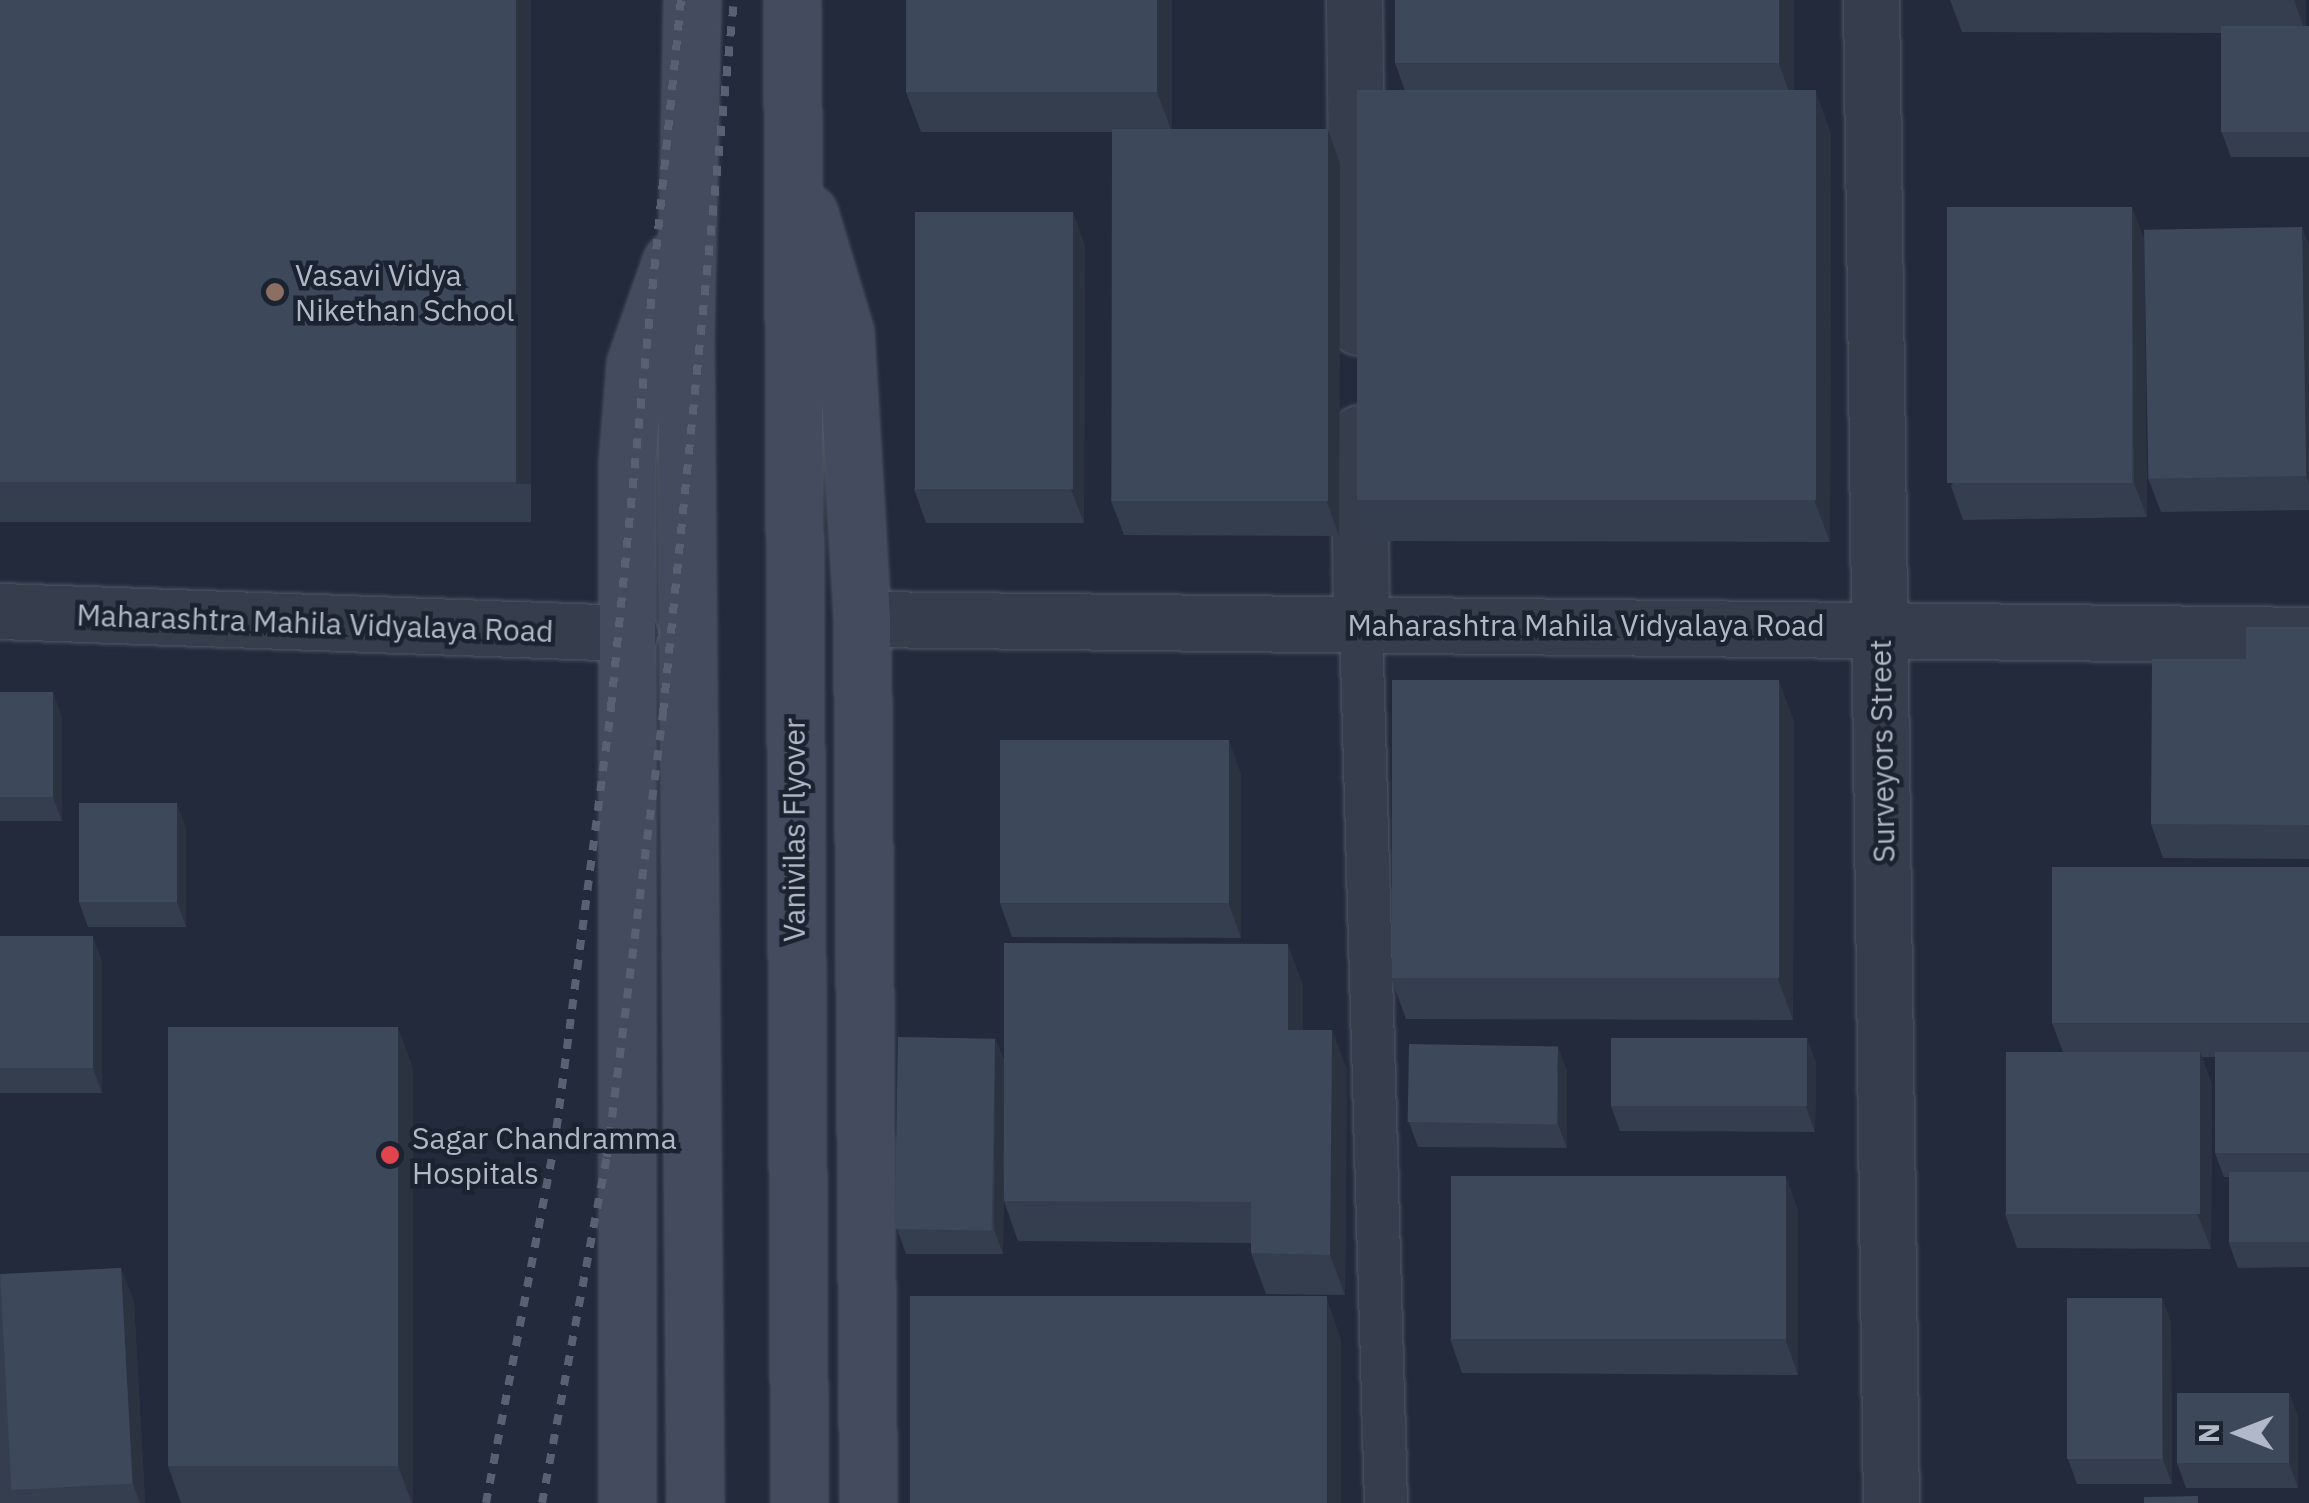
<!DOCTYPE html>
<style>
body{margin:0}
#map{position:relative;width:2309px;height:1503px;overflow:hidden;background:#222a3b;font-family:"IBM Plex Sans",sans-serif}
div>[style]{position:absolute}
.roads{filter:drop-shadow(0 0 2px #515866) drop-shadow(0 0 2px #515866)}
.lane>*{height:42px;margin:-21px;padding:0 21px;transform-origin:21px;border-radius:21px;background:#363d4c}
.street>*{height:55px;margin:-27.5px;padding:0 27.5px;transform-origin:27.5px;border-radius:27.5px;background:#363d4c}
.secondary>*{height:55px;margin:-27.5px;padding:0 27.5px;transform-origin:27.5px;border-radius:27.5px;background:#444b5f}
.rail>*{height:8px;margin-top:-4px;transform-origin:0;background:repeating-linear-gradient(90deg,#586073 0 10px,transparent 0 20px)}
.wall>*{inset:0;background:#353e4e;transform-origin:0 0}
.shaded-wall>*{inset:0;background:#2b3240;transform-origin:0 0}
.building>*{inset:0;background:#3e485b;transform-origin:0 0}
.dots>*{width:28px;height:28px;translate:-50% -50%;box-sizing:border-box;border:5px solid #1b2230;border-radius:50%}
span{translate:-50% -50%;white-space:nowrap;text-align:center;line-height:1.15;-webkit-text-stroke:9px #1b2230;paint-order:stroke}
.poi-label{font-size:30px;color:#b1b8c7}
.left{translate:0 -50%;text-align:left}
.street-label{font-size:30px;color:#b1b8c7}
.north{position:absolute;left:2189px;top:1383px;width:100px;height:100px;-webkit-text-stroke:8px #1b2230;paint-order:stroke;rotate:270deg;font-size:28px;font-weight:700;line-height:40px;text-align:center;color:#b1b8c7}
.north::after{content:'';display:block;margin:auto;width:35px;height:45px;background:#b1b8c7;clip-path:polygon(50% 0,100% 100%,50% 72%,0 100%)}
</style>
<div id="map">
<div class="roads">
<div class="lane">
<div style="left:1361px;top:624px;width:879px;rotate:88.37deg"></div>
</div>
<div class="street">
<div style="left:1354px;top:0;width:327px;rotate:89.3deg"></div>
<div style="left:1871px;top:0;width:1503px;rotate:89.24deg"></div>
<div style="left:1359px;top:433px;width:191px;rotate:89.4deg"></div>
<div style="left:0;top:611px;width:630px;rotate:2deg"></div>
<div style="left:862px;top:619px;width:1447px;rotate:0.63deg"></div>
</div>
<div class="secondary">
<div style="left:692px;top:0;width:334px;rotate:91.2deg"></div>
<div style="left:685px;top:334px;width:1169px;rotate:89.51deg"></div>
<div style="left:792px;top:0;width:1503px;rotate:89.73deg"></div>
<div style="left:809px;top:213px;width:124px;rotate:73.2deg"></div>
<div style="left:845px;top:332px;width:288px;rotate:86.6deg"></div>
<div style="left:862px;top:619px;width:884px;rotate:89.61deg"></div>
<div style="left:627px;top:1503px;width:1039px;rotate:-90deg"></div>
<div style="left:627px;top:464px;width:100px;rotate:-85.4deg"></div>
<div style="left:635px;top:364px;width:109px;rotate:-70.7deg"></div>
</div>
</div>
<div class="rail">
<div style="left:486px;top:1503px;width:361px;rotate:-79.2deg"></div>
<div style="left:554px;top:1148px;width:445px;rotate:-82.6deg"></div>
<div style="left:611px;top:707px;width:710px;rotate:-84.35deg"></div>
<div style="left:542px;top:1503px;width:352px;rotate:-79.4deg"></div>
<div style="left:607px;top:1157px;width:448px;rotate:-82.8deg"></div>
<div style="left:663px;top:713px;width:717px;rotate:-84.31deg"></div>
</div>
<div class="wall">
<div style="left:0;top:0;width:531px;height:522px"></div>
<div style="clip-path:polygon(1172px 0,1172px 129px,1328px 130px,1340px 164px,1339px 536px,1124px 535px,1111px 501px,1112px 132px,921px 132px,906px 92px)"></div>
<div style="clip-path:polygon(1395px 0,1794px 0,1794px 93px,1816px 93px,1831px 134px,1830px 542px,1371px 541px,1356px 500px,1405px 91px,1395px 63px)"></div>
<div style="clip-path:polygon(1950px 0,2306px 0,2306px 26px,2309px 26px,2309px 157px,2231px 157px,2222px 133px,2221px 33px,1962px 32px)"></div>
<div style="clip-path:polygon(2132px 207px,2144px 240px,2147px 517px,1963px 520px,1951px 486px)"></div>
<div style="clip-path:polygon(2302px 227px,2309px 245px,2309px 510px,2161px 512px,2148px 478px)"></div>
<div style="clip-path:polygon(1085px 245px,1084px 523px,926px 523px,914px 489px)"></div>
<div style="clip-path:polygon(2309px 627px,2309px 859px,2163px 858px,2151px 824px,2246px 659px)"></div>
<div style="clip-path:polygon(1779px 681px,1794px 722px,1793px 1020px,1406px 1019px,1391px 978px)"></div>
<div style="clip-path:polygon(0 692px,62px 717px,62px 821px,0 821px)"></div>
<div style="clip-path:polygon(1229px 741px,1241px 775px,1241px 938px,1012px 937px,1000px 903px)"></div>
<div style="clip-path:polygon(186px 828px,186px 927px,88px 927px,79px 902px)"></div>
<div style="clip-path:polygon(2309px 868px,2309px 1267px,2238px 1268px,2229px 1243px,2229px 1177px,2224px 1177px,2215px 1153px,2215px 1057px,2202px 1057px,2212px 1085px,2211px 1249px,2017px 1248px,2005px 1214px,2063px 1052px,2052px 1023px)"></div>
<div style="clip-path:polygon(0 936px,102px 961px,102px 1093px,0 1093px)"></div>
<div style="clip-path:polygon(1303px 985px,1303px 1030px,1332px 1030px,1347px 1070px,1345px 1295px,1266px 1294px,1251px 1253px,1251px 1243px,1018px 1241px,1004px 1201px,1004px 1169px,1003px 1254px,906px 1254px,897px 1229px,995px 1038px,1004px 1061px)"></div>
<div style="clip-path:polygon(1807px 1038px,1816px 1063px,1815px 1132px,1620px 1131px,1611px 1106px)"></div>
<div style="clip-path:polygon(413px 1068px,413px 1503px,181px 1503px,168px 1466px)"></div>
<div style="clip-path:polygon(1567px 1070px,1567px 1148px,1418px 1147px,1409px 1122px)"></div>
<div style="clip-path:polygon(1786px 1177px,1798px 1211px,1798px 1375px,1462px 1373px,1450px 1339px)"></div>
<div style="clip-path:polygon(121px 1268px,134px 1302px,145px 1503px,0 1503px,0 1274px)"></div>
<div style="clip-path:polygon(2162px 1298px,2171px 1323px,2172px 1484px,2077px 1484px,2068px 1459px)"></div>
<div style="clip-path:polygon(2289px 1393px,2298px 1417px,2298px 1488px,2186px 1488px,2177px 1463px)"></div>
</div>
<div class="shaded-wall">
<div style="left:516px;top:0;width:15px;height:484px"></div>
<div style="clip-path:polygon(1157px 0,1172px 0,1172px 132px,1157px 92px)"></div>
<div style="clip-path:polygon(1779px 0,1794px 0,1794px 105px,1779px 64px)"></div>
<div style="clip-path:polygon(2294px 0,2306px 0,2306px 33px)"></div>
<div style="clip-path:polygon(1816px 93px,1831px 134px,1830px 542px,1815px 502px)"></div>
<div style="clip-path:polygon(1328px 130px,1340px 164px,1339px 536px,1327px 502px)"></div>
<div style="clip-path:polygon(2132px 207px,2144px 240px,2147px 517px,2134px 483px)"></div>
<div style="clip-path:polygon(1073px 212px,1085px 245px,1084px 523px,1071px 489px)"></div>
<div style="clip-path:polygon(2302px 227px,2309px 245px,2309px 484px,2306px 476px)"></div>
<div style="clip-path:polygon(1779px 681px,1794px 722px,1793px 1020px,1778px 979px)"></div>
<div style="clip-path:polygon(53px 692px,62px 717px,62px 821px,53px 797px)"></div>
<div style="clip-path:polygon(1229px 741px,1241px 775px,1241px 938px,1229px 904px)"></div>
<div style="clip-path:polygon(177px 803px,186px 828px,186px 927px,177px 902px)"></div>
<div style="clip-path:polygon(93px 936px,102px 961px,102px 1093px,93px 1068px)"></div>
<div style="clip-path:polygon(1288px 944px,1303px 985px,1303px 1070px,1288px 1030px)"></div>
<div style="clip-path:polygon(398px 1027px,413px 1068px,413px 1503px,412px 1503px,398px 1466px)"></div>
<div style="clip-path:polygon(1332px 1030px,1347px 1070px,1345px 1295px,1330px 1255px)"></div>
<div style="clip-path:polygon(995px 1038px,1004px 1063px,1003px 1254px,994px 1229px)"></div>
<div style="clip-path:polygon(1807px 1038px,1816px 1063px,1815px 1132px,1806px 1107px)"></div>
<div style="clip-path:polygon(1558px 1046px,1567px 1070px,1567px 1148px,1558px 1124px)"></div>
<div style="clip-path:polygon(2200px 1052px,2212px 1085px,2211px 1249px,2198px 1215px)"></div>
<div style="clip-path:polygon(1786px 1177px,1798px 1211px,1798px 1375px,1786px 1341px)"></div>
<div style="clip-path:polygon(121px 1268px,134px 1302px,145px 1503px,140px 1503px,133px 1484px)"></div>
<div style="clip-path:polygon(2162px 1298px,2171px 1323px,2172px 1484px,2163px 1459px)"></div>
<div style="clip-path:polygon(1327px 1299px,1341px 1339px,1341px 1503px,1326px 1503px)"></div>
<div style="clip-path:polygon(2289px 1393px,2298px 1417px,2298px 1488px,2289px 1463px)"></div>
</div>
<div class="building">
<div style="left:0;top:0;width:516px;height:482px"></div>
<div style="left:906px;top:0;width:251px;height:92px"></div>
<div style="left:1395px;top:0;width:384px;height:63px"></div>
<div style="left:2309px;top:26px;width:106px;height:88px;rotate:90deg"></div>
<div style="left:1357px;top:90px;width:459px;height:410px"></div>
<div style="left:1112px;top:129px;width:216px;height:372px"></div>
<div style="left:2132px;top:207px;width:276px;height:185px;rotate:90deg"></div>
<div style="left:915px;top:212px;width:158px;height:277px"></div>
<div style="left:2302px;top:227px;width:249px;height:158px;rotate:89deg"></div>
<div style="clip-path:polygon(2246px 627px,2309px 627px,2309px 825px,2151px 824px,2152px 659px,2246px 659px)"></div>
<div style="left:1392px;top:680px;width:387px;height:298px"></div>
<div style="left:0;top:692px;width:53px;height:105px"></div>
<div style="left:1000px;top:740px;width:229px;height:163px"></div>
<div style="left:79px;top:803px;width:98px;height:99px"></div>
<div style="left:2052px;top:867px;width:257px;height:156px"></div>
<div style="left:0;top:936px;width:93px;height:132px"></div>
<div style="clip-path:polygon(1004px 943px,1288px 944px,1288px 1030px,1332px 1030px,1330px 1255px,1251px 1253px,1251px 1202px,1004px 1201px)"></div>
<div style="left:168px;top:1027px;width:230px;height:439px"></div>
<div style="left:898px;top:1037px;width:97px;height:192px;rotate:1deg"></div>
<div style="left:1611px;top:1038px;width:196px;height:68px"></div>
<div style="left:1409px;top:1044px;width:149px;height:78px;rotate:1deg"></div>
<div style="left:2006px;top:1052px;width:194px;height:162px"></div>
<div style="left:2215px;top:1052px;width:94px;height:101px"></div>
<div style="left:2309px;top:1172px;width:70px;height:80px;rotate:90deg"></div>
<div style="left:1451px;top:1176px;width:335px;height:163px"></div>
<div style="left:121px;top:1268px;width:216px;height:121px;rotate:87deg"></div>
<div style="left:910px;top:1296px;width:417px;height:207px"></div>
<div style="left:2067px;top:1298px;width:95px;height:161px"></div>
<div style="left:2177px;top:1393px;width:112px;height:70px"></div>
<div style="clip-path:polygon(2198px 1496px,2198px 1503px,2144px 1503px,2144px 1497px)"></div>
</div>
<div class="dots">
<div style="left:275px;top:292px;background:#8d6e63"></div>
<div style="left:390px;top:1155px;background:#e0444e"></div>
</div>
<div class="poi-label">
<span class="left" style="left:295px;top:292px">Vasavi Vidya<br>Nikethan School</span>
<span class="left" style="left:412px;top:1155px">Sagar Chandramma<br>Hospitals</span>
</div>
<div class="street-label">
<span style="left:315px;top:623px;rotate:2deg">Maharashtra Mahila Vidyalaya Road</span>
<span style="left:1586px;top:625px">Maharashtra Mahila Vidyalaya Road</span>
<span style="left:1882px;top:751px;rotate:-91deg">Surveyors Street</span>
<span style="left:794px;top:830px;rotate:-90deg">Vanivilas Flyover</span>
</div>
<div class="north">N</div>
</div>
